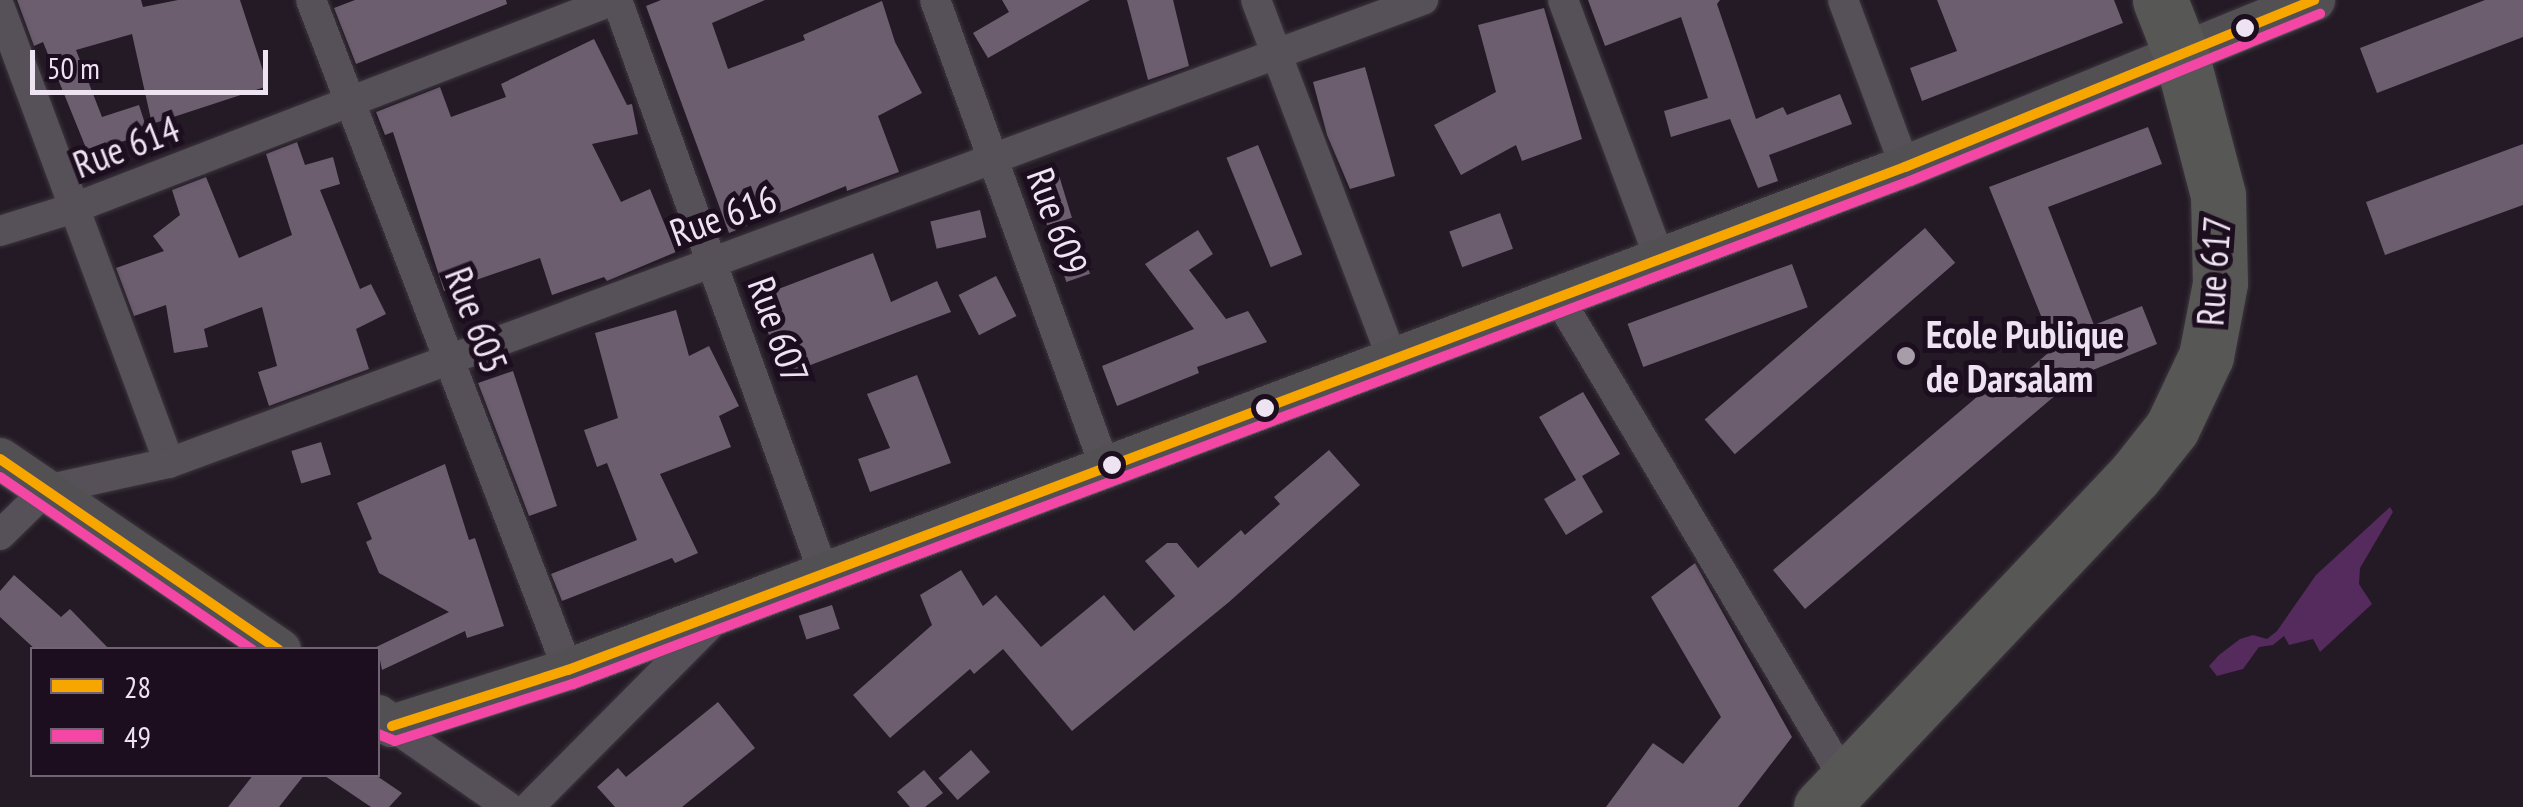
<!DOCTYPE html>
<style>
body{margin:0}
#map{position:relative;width:2523px;height:807px;overflow:hidden;background:#231a25;font-family:"PT Sans Narrow",sans-serif}
div>[style]{position:absolute}
.water>*{inset:0;background:#552a5d}
.building>*{inset:0;background:#6c5e6f;transform-origin:0 0}
.roads{filter:drop-shadow(0 0 2px #3d363e) drop-shadow(0 0 2px #3d363e)}
.street>*{height:30px;margin:-15px;padding:0 15px;transform-origin:15px;border-radius:15px;background:#565058}
.secondary>*{height:42px;margin:-21px;padding:0 21px;transform-origin:21px;border-radius:21px;background:#535054}
.highway>*{height:55px;margin:-27.5px;padding:0 27.5px;transform-origin:27.5px;border-radius:27.5px;background:#575755}
.bus-1>*{height:10px;margin:-5px;padding:0 5px;transform-origin:5px;border-radius:5px;background:#f7a600}
.bus-2>*{height:10px;margin:-5px;padding:0 5px;transform-origin:5px;border-radius:5px;background:#f346a5}
.dots>*{width:28px;height:28px;translate:-50% -50%;box-sizing:border-box;border:5px solid #1c0d1f;border-radius:50%}
span{translate:-50% -50%;white-space:nowrap;text-align:center;line-height:1.15;-webkit-text-stroke:10px #1c0d1f;paint-order:stroke}
.street-label{font-size:38px;color:#eee3f0}
.poi-label{font-size:38px;color:#eee3f0;font-weight:700}
.left{translate:0 -50%;text-align:left}
.legend{position:absolute;left:30px;top:647px;width:350px;height:130px;box-sizing:border-box;background:#1c0d1f;border:2px solid #706373;margin:0;padding:12px 18px;list-style:none;font-size:30px;color:#eee3f0}
.legend li{display:flex;align-items:center;gap:20px;height:50px}
.legend b{width:50px;border:2px solid #706373}
.scale{position:absolute;left:30px;top:50px;width:238px;height:45px;box-sizing:border-box;border:5px solid #eee3f0;border-top:0;padding-left:12px;font-size:30px;line-height:35px;white-space:nowrap;color:#eee3f0;-webkit-text-stroke:8px #1c0d1f;paint-order:stroke}
</style>
<div id="map">
<div class="water">
<div style="clip-path:polygon(2390px 507px,2393px 512px,2360px 568px,2359px 584px,2372px 604px,2320px 652px,2313px 639px,2289px 645px,2284px 636px,2273px 645px,2259px 647px,2243px 669px,2217px 676px,2209px 666px,2219px 655px,2240px 639px,2253px 635px,2267px 639px,2277px 631px,2316px 575px)"></div>
</div>
<div class="building">
<div style="clip-path:polygon(17px 0,141px 0,143px 7px,178px 0,240px 0,268px 86px,152px 124px,132px 34px,76px 50px,102px 117px,139px 105px,148px 133px,88px 153px,43px 42px,34px 46px)"></div>
<div style="clip-path:polygon(355px 0,506px 0,507px 4px,356px 64px,334px 8px)"></div>
<div style="clip-path:polygon(661px 0,765px 0,712px 23px,728px 69px,805px 40px,803px 35px,882px 1px,895px 42px,922px 93px,878px 116px,899px 172px,847px 191px,846px 186px,729px 233px,646px 6px)"></div>
<div style="clip-path:polygon(1002px 0,1090px 0,988px 58px,973px 33px,1009px 12px)"></div>
<div style="clip-path:polygon(1127px 0,1173px 0,1189px 66px,1148px 80px)"></div>
<div style="clip-path:polygon(1588px 0,1720px 0,1717px 4px,1756px 119px,1783px 107px,1787px 115px,1840px 94px,1852px 124px,1769px 155px,1778px 181px,1758px 188px,1730px 119px,1671px 137px,1664px 111px,1708px 98px,1681px 17px,1605px 46px)"></div>
<div style="clip-path:polygon(1937px 0,2114px 0,2123px 23px,1922px 101px,1910px 68px,1957px 51px)"></div>
<div style="clip-path:polygon(2485px 0,2523px 0,2523px 37px,2377px 93px,2360px 48px)"></div>
<div style="clip-path:polygon(1544px 8px,1582px 139px,1522px 161px,1516px 145px,1461px 175px,1434px 125px,1496px 92px,1478px 25px)"></div>
<div style="clip-path:polygon(594px 39px,627px 105px,632px 104px,638px 134px,592px 144px,621px 202px,650px 189px,676px 252px,607px 281px,604px 277px,552px 295px,540px 258px,444px 291px,393px 132px,385px 135px,376px 112px,440px 87px,451px 117px,506px 97px,501px 84px)"></div>
<div style="clip-path:polygon(1365px 67px,1395px 176px,1350px 189px,1327px 135px,1313px 82px)"></div>
<div style="clip-path:polygon(2148px 127px,2162px 164px,2048px 207px,2094px 325px,2142px 306px,2157px 344px,2078px 376px,1805px 609px,1773px 570px,1991px 385px,2000px 394px,2054px 348px,1989px 187px)"></div>
<div style="clip-path:polygon(297px 142px,305px 165px,333px 157px,340px 184px,320px 190px,360px 289px,371px 284px,386px 314px,356px 329px,369px 369px,269px 406px,258px 372px,277px 366px,262px 307px,204px 329px,208px 347px,174px 353px,166px 305px,134px 316px,116px 268px,164px 251px,153px 236px,180px 215px,172px 190px,206px 177px,239px 258px,292px 235px,266px 154px)"></div>
<div style="clip-path:polygon(2523px 144px,2523px 205px,2385px 255px,2366px 202px)"></div>
<div style="left:1258px;top:145px;width:118px;height:34px;rotate:68deg"></div>
<div style="left:1057px;top:169px;width:51px;height:26px;rotate:73deg"></div>
<div style="left:980px;top:210px;width:28px;height:51px;rotate:77deg"></div>
<div style="left:1500px;top:213px;width:38px;height:54px;rotate:70deg"></div>
<div style="left:1925px;top:228px;width:46px;height:292px;rotate:49deg"></div>
<div style="clip-path:polygon(1198px 230px,1213px 254px,1189px 270px,1226px 319px,1248px 311px,1267px 342px,1197px 367px,1199px 373px,1117px 406px,1102px 366px,1194px 329px,1145px 264px)"></div>
<div style="left:1077px;top:236px;width:40px;height:25px;rotate:71deg"></div>
<div style="clip-path:polygon(873px 253px,891px 302px,937px 281px,951px 312px,784px 375px,755px 298px)"></div>
<div style="left:1792px;top:264px;width:46px;height:175px;rotate:70deg"></div>
<div style="left:996px;top:276px;width:45px;height:42px;rotate:63deg"></div>
<div style="clip-path:polygon(676px 310px,689px 356px,709px 346px,739px 406px,719px 416px,731px 447px,660px 474px,698px 553px,675px 563px,672px 558px,562px 601px,551px 574px,637px 540px,607px 463px,597px 467px,584px 430px,618px 418px,595px 333px)"></div>
<div style="clip-path:polygon(513px 371px,557px 506px,529px 516px,478px 383px)"></div>
<div style="clip-path:polygon(917px 375px,951px 463px,870px 492px,858px 459px,890px 448px,867px 394px)"></div>
<div style="clip-path:polygon(1583px 392px,1620px 454px,1582px 476px,1603px 512px,1566px 535px,1544px 499px,1576px 480px,1539px 417px)"></div>
<div style="left:321px;top:442px;width:34px;height:31px;rotate:73deg"></div>
<div style="clip-path:polygon(1329px 450px,1360px 485px,1229px 602px,1072px 731px,1003px 649px,974px 674px,970px 669px,890px 738px,853px 695px,932px 625px,920px 595px,961px 570px,983px 606px,996px 595px,1041px 647px,1104px 595px,1134px 631px,1175px 596px,1145px 561px,1167px 543px,1177px 543px,1198px 568px,1241px 530px,1245px 535px,1280px 504px,1274px 497px)"></div>
<div style="clip-path:polygon(445px 464px,469px 540px,475px 538px,504px 626px,467px 638px,465px 631px,382px 670px,378px 650px,372px 649px,449px 612px,379px 573px,366px 542px,372px 539px,357px 503px)"></div>
<div style="clip-path:polygon(1695px 563px,1792px 737px,1738px 807px,1606px 807px,1653px 743px,1683px 764px,1721px 717px,1651px 597px)"></div>
<div style="clip-path:polygon(14px 575px,61px 617px,70px 609px,110px 650px,36px 650px,0 617px,0 591px)"></div>
<div style="left:832px;top:605px;width:25px;height:35px;rotate:72deg"></div>
<div style="clip-path:polygon(718px 702px,755px 748px,682px 807px,615px 807px,597px 787px,618px 768px,626px 777px)"></div>
<div style="left:971px;top:750px;width:29px;height:43px;rotate:49deg"></div>
<div style="clip-path:polygon(924px 770px,943px 793px,925px 807px,910px 807px,897px 792px)"></div>
<div style="clip-path:polygon(254px 774px,305px 774px,279px 807px,228px 807px)"></div>
<div style="clip-path:polygon(322px 774px,374px 774px,402px 793px,389px 807px,371px 807px)"></div>
</div>
<div class="roads">
<div class="street">
<div style="left:311px;top:0;width:718px;rotate:69.01deg"></div>
<div style="left:617px;top:0;width:610px;rotate:70.17deg"></div>
<div style="left:935px;top:0;width:498px;rotate:70deg"></div>
<div style="left:1256px;top:0;width:385px;rotate:69.2deg"></div>
<div style="left:1563px;top:0;width:277px;rotate:69.5deg"></div>
<div style="left:1843px;top:0;width:178px;rotate:69.6deg"></div>
<div style="left:0;top:8px;width:485px;rotate:69.6deg"></div>
<div style="left:0;top:231px;width:77px;rotate:-17.3deg"></div>
<div style="left:74px;top:208px;width:579px;rotate:-21.07deg"></div>
<div style="left:1558px;top:297px;width:563px;rotate:59.25deg"></div>
<div style="left:0;top:535px;width:64px;rotate:-44.4deg"></div>
<div style="left:46px;top:490px;width:126px;rotate:-12.4deg"></div>
<div style="left:169px;top:463px;width:1337px;rotate:-20.27deg"></div>
<div style="left:392px;top:726px;width:141px;rotate:34.9deg"></div>
<div style="left:529px;top:807px;width:267px;rotate:-45.2deg"></div>
</div>
<div class="secondary">
<div style="left:0;top:459px;width:339px;rotate:34.3deg"></div>
<div style="left:378px;top:716px;width:17px;rotate:36deg"></div>
<div style="left:392px;top:726px;width:185px;rotate:-17.7deg"></div>
<div style="left:568px;top:670px;width:1428px;rotate:-20.62deg"></div>
<div style="left:1905px;top:167px;width:442px;rotate:-22.2deg"></div>
</div>
<div class="highway">
<div style="left:1821px;top:807px;width:456px;rotate:-46.6deg"></div>
<div style="left:2134px;top:476px;width:61px;rotate:-51.6deg"></div>
<div style="left:2172px;top:428px;width:80px;rotate:-64.7deg"></div>
<div style="left:2206px;top:356px;width:74px;rotate:-79.1deg"></div>
<div style="left:2220px;top:283px;width:88px;rotate:-91.3deg"></div>
<div style="left:2218px;top:195px;width:146px;rotate:-104.7deg"></div>
<div style="left:2181px;top:54px;width:58px;rotate:-111.3deg"></div>
</div>
</div>
<div class="bus-1">
<div style="left:0;top:459px;width:338px;rotate:34.4deg"></div>
<div style="left:392px;top:726px;width:185px;rotate:-17.7deg"></div>
<div style="left:568px;top:670px;width:1428px;rotate:-20.62deg"></div>
<div style="left:1905px;top:167px;width:442px;rotate:-22.2deg"></div>
</div>
<div class="bus-2">
<div style="left:0;top:477px;width:306px;rotate:34.4deg"></div>
<div style="left:378px;top:734px;width:18px;rotate:22deg"></div>
<div style="left:395px;top:741px;width:187px;rotate:-17.8deg"></div>
<div style="left:573px;top:684px;width:1428px;rotate:-20.62deg"></div>
<div style="left:1910px;top:181px;width:443px;rotate:-22.2deg"></div>
</div>
<div class="dots">
<div style="left:2245px;top:28px;background:#eee3f0"></div>
<div style="left:1906px;top:356px;background:#a79da9"></div>
<div style="left:1265px;top:408px;background:#eee3f0"></div>
<div style="left:1112px;top:465px;background:#eee3f0"></div>
</div>
<div class="street-label">
<span style="left:126px;top:146px;rotate:-21deg">Rue 614</span>
<span style="left:723px;top:215px;rotate:-20deg">Rue 616</span>
<span style="left:1058px;top:221px;rotate:70deg">Rue 609</span>
<span style="left:2213px;top:271px;rotate:-86deg">Rue 617</span>
<span style="left:477px;top:320px;rotate:69deg">Rue 605</span>
<span style="left:779px;top:330px;rotate:70deg">Rue 607</span>
</div>
<div class="poi-label">
<span class="left" style="left:1926px;top:356px">Ecole Publique<br>de Darsalam</span>
</div>
<ul class="legend">
<li><b style="height:12px;background:#f7a600"></b>28</li>
<li><b style="height:12px;background:#f346a5"></b>49</li>
</ul>
<div class="scale">50 m</div>
</div>
